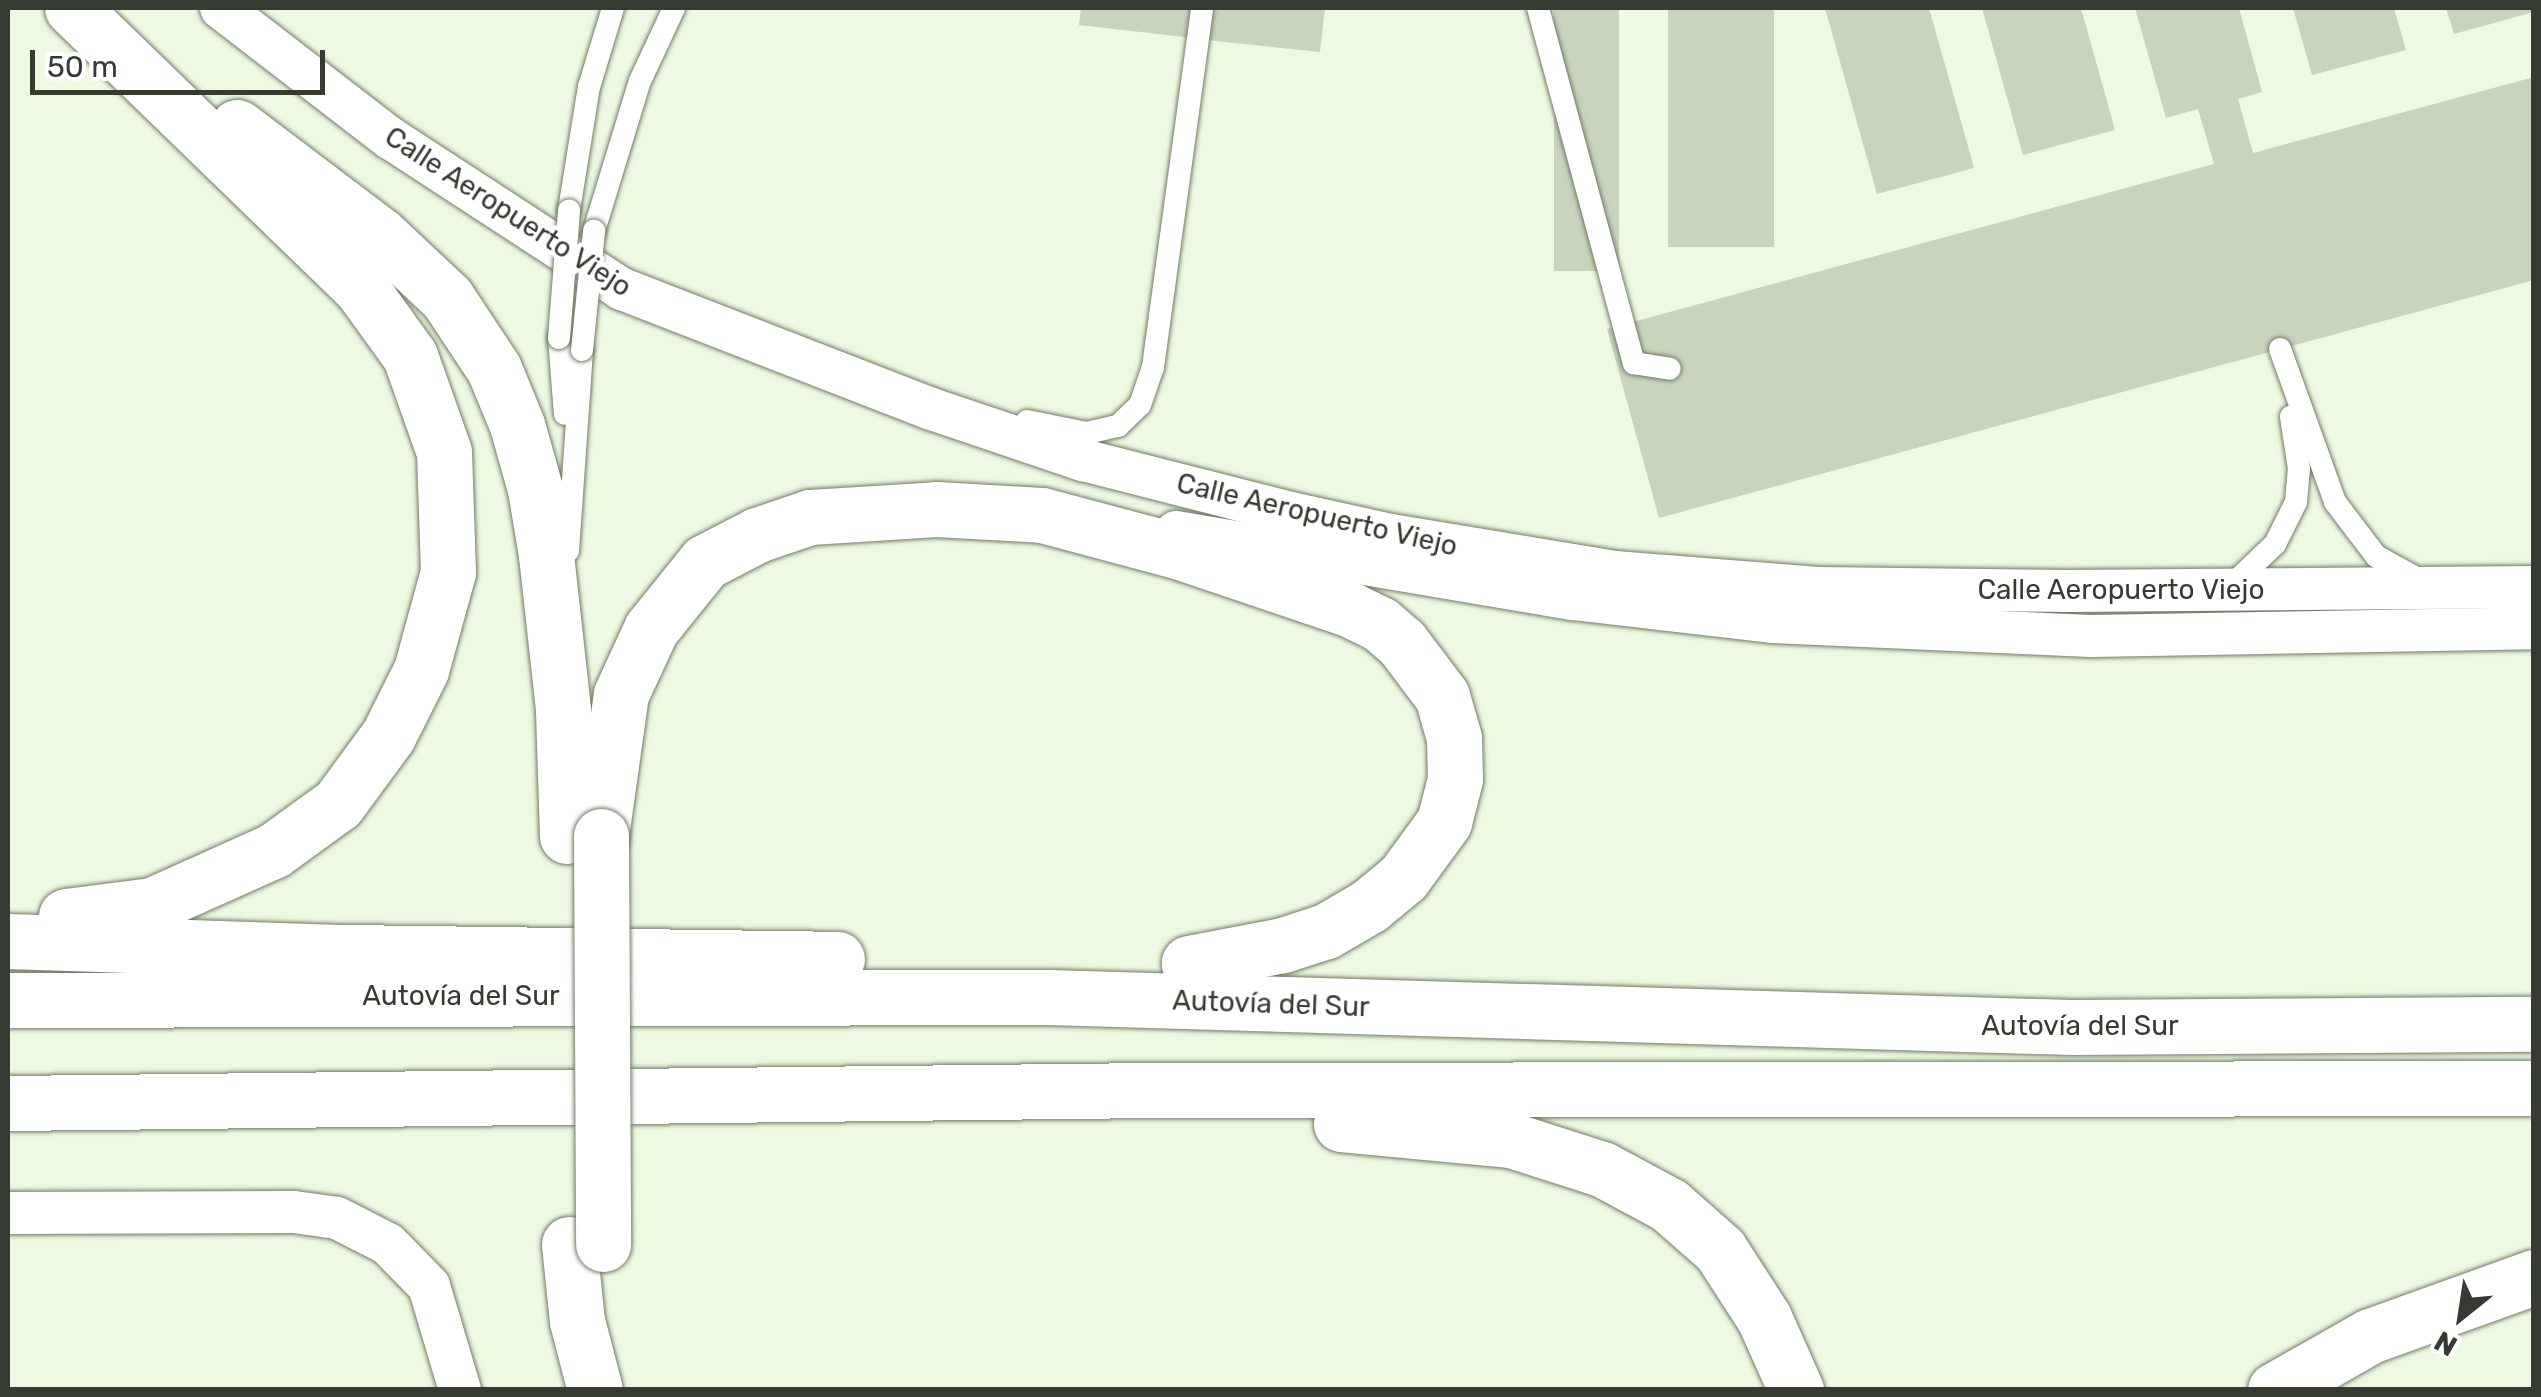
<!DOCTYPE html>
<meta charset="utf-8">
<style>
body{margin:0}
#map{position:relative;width:2541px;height:1397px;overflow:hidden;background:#edf9e0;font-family:Rubik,sans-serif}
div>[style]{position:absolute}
.building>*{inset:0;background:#c9d4bc;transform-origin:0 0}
.roads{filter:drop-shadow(0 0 2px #727c66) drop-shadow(0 0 2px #727c66)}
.service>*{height:22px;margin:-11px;padding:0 11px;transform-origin:11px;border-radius:11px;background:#fff}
.minor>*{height:42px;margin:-21px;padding:0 21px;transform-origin:21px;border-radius:21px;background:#fff}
.motorway>*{height:55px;margin:-27.5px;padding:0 27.5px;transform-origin:27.5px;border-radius:27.5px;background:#fff}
.bridges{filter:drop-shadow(0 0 2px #727c66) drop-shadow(0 0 2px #727c66)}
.service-bridge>*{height:22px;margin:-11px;padding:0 11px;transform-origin:11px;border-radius:11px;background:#fff}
.motorway-bridge>*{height:55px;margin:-27.5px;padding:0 27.5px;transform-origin:27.5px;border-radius:27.5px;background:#fff}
span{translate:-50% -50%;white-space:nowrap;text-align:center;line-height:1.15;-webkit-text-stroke:9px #fff;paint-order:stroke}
.street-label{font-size:28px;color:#363b31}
.frame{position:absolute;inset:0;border:10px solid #363b31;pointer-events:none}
.north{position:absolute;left:2411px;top:1267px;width:100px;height:100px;-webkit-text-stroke:8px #fff;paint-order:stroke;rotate:210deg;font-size:28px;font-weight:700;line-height:40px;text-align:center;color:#363b31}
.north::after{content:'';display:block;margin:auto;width:35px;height:45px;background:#363b31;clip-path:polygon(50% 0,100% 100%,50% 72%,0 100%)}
.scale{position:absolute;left:30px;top:50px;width:295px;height:45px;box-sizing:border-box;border:5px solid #363b31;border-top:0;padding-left:12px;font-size:30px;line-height:35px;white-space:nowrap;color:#363b31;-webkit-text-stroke:8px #fff;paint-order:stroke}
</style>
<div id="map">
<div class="building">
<div style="clip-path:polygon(1081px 8px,1197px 8px,1193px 38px,1079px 25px)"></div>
<div style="clip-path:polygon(1210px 8px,1325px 8px,1320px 52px,1207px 40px)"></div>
<div style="left:1554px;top:8px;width:65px;height:263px"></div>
<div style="left:1668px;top:8px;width:106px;height:239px"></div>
<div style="clip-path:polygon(1825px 8px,1929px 8px,1974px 168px,1877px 194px)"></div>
<div style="clip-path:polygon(1982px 8px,2081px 8px,2115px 130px,2023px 155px)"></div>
<div style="clip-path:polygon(2135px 8px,2239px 8px,2262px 92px,2238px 99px,2253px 153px,2534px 77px,2534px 280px,1659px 518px,1607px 329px,2214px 164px,2198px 109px,2166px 118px)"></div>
<div style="clip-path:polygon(2293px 8px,2394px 8px,2406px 50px,2312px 75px)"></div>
<div style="clip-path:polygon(2446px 8px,2534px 8px,2534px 12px,2454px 34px)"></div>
</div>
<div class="roads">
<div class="service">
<div style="left:1538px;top:8px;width:368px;rotate:74.9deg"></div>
<div style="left:1634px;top:363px;width:36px;rotate:9deg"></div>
<div style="left:569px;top:210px;width:125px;rotate:-80.8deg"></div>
<div style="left:589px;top:87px;width:83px;rotate:-73.1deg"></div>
<div style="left:594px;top:231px;width:157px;rotate:-73deg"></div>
<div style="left:640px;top:81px;width:81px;rotate:-65deg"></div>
<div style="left:559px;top:338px;width:76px;rotate:85.5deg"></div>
<div style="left:2280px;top:349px;width:163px;rotate:70.2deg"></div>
<div style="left:2335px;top:502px;width:68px;rotate:52.8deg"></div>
<div style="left:2376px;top:556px;width:46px;rotate:28.8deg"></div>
<div style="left:1027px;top:421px;width:61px;rotate:11.3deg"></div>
<div style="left:1087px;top:433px;width:32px;rotate:-13deg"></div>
<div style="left:1118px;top:426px;width:30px;rotate:-44deg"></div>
<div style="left:1140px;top:405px;width:40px;rotate:-71.1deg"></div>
<div style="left:1153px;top:367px;width:362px;rotate:-82.2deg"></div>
<div style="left:568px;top:551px;width:201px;rotate:-86deg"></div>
<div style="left:2232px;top:585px;width:59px;rotate:-43.6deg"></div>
<div style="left:2275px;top:544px;width:47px;rotate:-63.4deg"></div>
<div style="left:2296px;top:502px;width:33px;rotate:-85deg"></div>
<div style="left:2299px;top:469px;width:53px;rotate:-98.7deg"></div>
</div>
<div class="minor">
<div style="left:221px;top:8px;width:213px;rotate:37.6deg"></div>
<div style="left:390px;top:138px;width:277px;rotate:33.1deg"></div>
<div style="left:622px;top:289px;width:329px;rotate:21.2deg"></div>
<div style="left:929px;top:408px;width:163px;rotate:18.7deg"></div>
<div style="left:1083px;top:460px;width:215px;rotate:14.3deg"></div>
<div style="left:1291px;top:513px;width:102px;rotate:12.4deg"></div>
<div style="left:1391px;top:535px;width:227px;rotate:9.4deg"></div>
<div style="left:1615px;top:572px;width:203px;rotate:4.5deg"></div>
<div style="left:1817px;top:588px;width:251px;rotate:0.7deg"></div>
<div style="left:2068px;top:591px;width:466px;rotate:-0.5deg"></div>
<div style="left:1176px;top:532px;width:403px;rotate:9.6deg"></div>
<div style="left:1573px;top:599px;width:200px;rotate:6.6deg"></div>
<div style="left:1772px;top:622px;width:319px;rotate:2.5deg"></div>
<div style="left:2091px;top:636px;width:443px;rotate:-1deg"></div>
<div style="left:8px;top:1213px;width:286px;rotate:-0.2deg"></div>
<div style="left:294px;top:1212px;width:43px;rotate:7.9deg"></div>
<div style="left:337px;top:1218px;width:57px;rotate:27deg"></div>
<div style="left:388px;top:1244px;width:59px;rotate:45.7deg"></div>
<div style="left:429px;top:1286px;width:109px;rotate:73.4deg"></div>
</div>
<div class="motorway">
<div style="left:237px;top:127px;width:179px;rotate:37.1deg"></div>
<div style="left:380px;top:235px;width:92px;rotate:43.2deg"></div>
<div style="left:447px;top:298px;width:85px;rotate:56.5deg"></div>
<div style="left:494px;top:369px;width:61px;rotate:67.7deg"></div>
<div style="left:517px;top:425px;width:66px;rotate:74.3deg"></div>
<div style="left:535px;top:489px;width:67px;rotate:80.5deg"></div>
<div style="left:546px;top:555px;width:156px;rotate:83.7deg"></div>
<div style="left:563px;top:710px;width:126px;rotate:88.2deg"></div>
<div style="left:601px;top:836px;width:143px;rotate:-82deg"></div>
<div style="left:621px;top:694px;width:72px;rotate:-65.2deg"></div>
<div style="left:651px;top:629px;width:86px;rotate:-51.1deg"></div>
<div style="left:705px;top:562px;width:59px;rotate:-27.4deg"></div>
<div style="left:757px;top:535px;width:56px;rotate:-18.8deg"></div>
<div style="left:810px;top:517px;width:126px;rotate:-3.6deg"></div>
<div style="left:936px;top:509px;width:106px;rotate:3.2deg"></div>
<div style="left:1042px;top:515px;width:143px;rotate:15deg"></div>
<div style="left:1180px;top:552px;width:181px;rotate:18.7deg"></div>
<div style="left:1351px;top:610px;width:32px;rotate:26deg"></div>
<div style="left:1380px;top:624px;width:29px;rotate:41deg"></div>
<div style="left:1402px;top:643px;width:66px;rotate:53deg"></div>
<div style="left:1442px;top:696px;width:44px;rotate:74.1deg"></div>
<div style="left:1454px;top:738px;width:41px;rotate:88.6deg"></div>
<div style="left:1455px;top:779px;width:44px;rotate:104.3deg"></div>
<div style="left:1444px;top:822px;width:69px;rotate:126.2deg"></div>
<div style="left:1403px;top:878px;width:44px;rotate:140.5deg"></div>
<div style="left:1369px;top:906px;width:50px;rotate:149.8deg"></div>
<div style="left:1326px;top:931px;width:45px;rotate:162deg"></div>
<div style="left:1283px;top:945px;width:96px;rotate:169.2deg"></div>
<div style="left:66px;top:916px;width:87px;rotate:-7.3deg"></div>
<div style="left:152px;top:905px;width:133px;rotate:-24.1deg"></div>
<div style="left:273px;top:851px;width:80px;rotate:-35.9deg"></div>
<div style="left:338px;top:804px;width:84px;rotate:-53.7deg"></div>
<div style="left:388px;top:736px;width:74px;rotate:-63.4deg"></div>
<div style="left:421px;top:670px;width:102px;rotate:-74.6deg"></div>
<div style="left:448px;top:572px;width:120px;rotate:-91.9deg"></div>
<div style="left:444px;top:452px;width:102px;rotate:-109.5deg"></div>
<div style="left:410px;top:356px;width:84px;rotate:-125.8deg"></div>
<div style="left:361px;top:288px;width:402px;rotate:-135.9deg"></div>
<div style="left:8px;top:941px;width:339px;rotate:1.9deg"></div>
<div style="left:347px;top:952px;width:490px;rotate:0.8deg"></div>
<div style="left:8px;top:1000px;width:1040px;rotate:-0.17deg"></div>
<div style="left:1048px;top:997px;width:1024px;rotate:1.68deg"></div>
<div style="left:2072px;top:1027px;width:462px;rotate:-0.4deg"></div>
<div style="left:8px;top:1103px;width:1154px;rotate:-0.65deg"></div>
<div style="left:1162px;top:1090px;width:1372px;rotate:-0.08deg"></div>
<div style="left:1341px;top:1124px;width:171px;rotate:5.4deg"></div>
<div style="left:1511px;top:1140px;width:96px;rotate:17.7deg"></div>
<div style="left:1602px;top:1169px;width:76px;rotate:28.2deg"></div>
<div style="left:1669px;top:1205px;width:68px;rotate:41.4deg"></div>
<div style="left:1720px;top:1250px;width:81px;rotate:57.1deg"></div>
<div style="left:1764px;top:1318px;width:79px;rotate:66deg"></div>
<div style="left:569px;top:1244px;width:77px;rotate:84.1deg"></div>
<div style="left:577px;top:1321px;width:71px;rotate:75.4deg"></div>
<div style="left:2275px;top:1390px;width:109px;rotate:-29.6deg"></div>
<div style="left:2370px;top:1336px;width:174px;rotate:-19.8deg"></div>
</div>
</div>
<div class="bridges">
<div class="service-bridge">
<div style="left:559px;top:338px;width:128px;rotate:-85.5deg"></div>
<div style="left:582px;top:350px;width:120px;rotate:-84.2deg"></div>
</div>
<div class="motorway-bridge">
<div style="left:601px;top:836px;width:408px;rotate:89.7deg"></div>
</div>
</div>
<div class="street-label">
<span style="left:508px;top:212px;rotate:33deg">Calle Aeropuerto Viejo</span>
<span style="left:1317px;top:515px;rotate:13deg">Calle Aeropuerto Viejo</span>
<span style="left:2121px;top:590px">Calle Aeropuerto Viejo</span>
<span style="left:461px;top:996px">Autovía del Sur</span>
<span style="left:1271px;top:1004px;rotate:2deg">Autovía del Sur</span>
<span style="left:2080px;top:1026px">Autovía del Sur</span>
</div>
<div class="frame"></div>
<div class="north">N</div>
<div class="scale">50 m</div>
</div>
